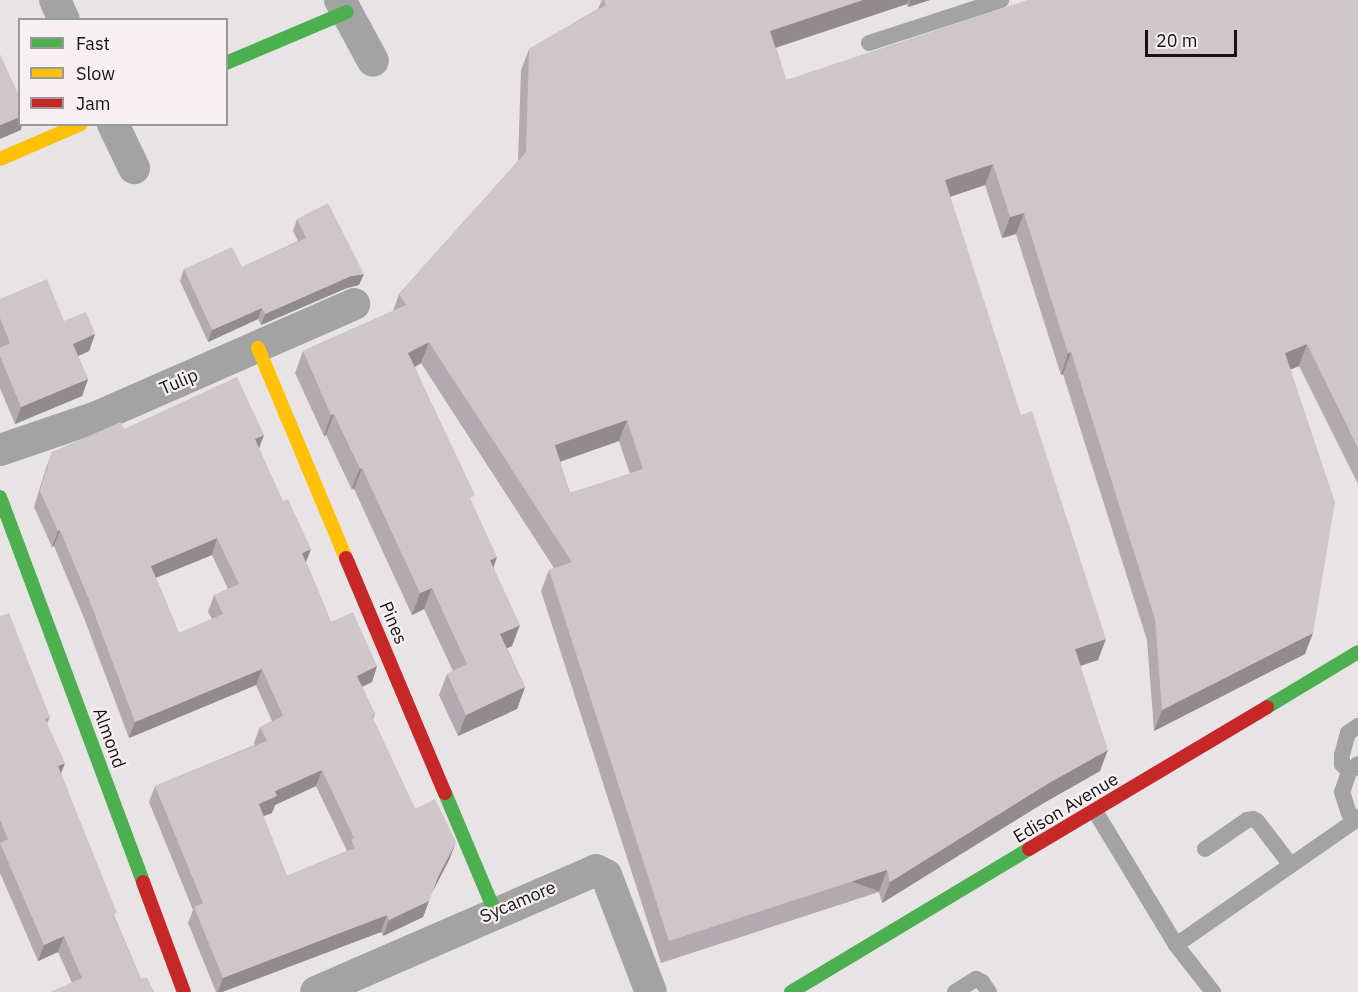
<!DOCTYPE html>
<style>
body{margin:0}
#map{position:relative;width:1358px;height:992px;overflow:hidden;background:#e8e4e6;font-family:"IBM Plex Sans",sans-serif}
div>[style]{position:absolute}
.lane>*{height:16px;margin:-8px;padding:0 8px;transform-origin:8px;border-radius:8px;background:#a4a3a4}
.street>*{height:32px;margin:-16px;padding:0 16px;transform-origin:16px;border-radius:16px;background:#a4a3a4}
.fast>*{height:14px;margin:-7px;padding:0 7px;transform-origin:7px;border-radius:7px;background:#4caf50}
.slow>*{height:14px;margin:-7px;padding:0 7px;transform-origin:7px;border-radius:7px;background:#ffc107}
.jam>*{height:14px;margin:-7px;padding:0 7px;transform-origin:7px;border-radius:7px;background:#c62828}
.wall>*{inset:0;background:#b2aaae}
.shaded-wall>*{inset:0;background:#918b8d;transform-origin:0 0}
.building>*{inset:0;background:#cfc6ca}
span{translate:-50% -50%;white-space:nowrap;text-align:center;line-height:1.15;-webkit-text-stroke:4.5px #f7f0f3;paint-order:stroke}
.street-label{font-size:18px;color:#151314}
.legend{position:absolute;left:18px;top:18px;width:210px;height:108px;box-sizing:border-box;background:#f7f0f3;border:2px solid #9d989a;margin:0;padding:8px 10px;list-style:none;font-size:18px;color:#151314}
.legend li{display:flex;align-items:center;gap:12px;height:30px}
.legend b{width:30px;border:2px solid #9d989a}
.scale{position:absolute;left:1145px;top:30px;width:92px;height:27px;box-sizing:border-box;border:3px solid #151314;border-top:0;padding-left:8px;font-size:18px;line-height:21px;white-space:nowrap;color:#151314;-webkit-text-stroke:4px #f7f0f3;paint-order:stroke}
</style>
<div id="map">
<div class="lane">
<div style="left:869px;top:43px;width:139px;rotate:-18deg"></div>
<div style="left:1358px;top:764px;width:12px;rotate:138deg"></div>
<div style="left:1349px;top:772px;width:21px;rotate:109deg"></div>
<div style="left:1342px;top:792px;width:22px;rotate:72deg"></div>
<div style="left:1349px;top:813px;width:12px;rotate:42deg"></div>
<div style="left:1349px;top:772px;width:11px;rotate:-131deg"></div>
<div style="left:1342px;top:764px;width:9px;rotate:-90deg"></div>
<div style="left:1342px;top:755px;width:23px;rotate:-75deg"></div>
<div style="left:1348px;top:733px;width:12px;rotate:-35deg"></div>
<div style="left:1095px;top:811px;width:157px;rotate:58.8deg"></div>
<div style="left:1176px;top:945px;width:60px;rotate:51.8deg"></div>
<div style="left:1205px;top:849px;width:51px;rotate:-34.6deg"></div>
<div style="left:1247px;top:820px;width:6px;rotate:-9deg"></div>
<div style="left:1253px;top:819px;width:4px;rotate:27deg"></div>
<div style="left:1257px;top:821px;width:54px;rotate:52.5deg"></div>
<div style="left:1176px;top:945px;width:219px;rotate:-34.8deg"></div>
<div style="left:955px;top:992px;width:25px;rotate:-32deg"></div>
<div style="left:976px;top:979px;width:7px;rotate:27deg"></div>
<div style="left:982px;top:982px;width:12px;rotate:55deg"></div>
</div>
<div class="street">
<div style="left:55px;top:0;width:22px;rotate:66deg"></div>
<div style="left:340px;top:0;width:69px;rotate:61.6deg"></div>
<div style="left:113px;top:124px;width:49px;rotate:64.5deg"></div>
<div style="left:0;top:450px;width:102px;rotate:-18.8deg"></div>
<div style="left:97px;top:417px;width:281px;rotate:-23.7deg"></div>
<div style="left:316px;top:992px;width:305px;rotate:-23.5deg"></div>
<div style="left:596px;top:870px;width:11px;rotate:27deg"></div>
<div style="left:606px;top:875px;width:125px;rotate:69deg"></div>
</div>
<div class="fast">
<div style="left:226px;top:63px;width:131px;rotate:-22.9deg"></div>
<div style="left:0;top:497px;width:411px;rotate:69.6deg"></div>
<div style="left:1267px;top:707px;width:106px;rotate:-31.1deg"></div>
<div style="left:445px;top:793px;width:129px;rotate:67.2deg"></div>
<div style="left:791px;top:992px;width:278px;rotate:-31deg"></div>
</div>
<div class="slow">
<div style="left:0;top:159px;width:88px;rotate:-23.4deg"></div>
<div style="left:258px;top:348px;width:228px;rotate:67.3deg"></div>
</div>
<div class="jam">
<div style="left:346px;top:558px;width:255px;rotate:67.2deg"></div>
<div style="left:1029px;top:849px;width:277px;rotate:-30.8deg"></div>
<div style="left:143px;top:882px;width:117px;rotate:69.6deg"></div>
</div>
<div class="wall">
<div style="clip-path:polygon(evenodd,602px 0,930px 0,908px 7px,907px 4px,776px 48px,786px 80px,1358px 0,1358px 484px,1299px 366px,1290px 369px,1305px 654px,1154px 731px,1147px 640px,1063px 374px,1061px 375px,1016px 234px,1002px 238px,985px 185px,950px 197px,1098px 660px,1080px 666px,1100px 771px,1042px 804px,882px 903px,879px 892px,661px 963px,541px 591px,549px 570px,554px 568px,421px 363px,415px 367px,472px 503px,494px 568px,512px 646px,507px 648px,525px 687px,517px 709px,458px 736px,439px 695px,447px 674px,453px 671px,424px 609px,412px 615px,354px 489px,352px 490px,326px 435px,324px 436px,295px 373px,303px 351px,393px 311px,399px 294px,518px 161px,521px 70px,529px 49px,598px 9px,602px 0,619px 441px,630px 474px,570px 493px,560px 462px,619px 441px)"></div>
<div style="clip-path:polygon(297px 219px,359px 285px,347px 288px,261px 325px,258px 319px,208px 342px,180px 281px,184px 269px,242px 267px,298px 241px,293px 231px)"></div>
<div style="clip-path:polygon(0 299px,64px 321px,95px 334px,89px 351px,78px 356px,88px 379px,82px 396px,15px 424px,0 388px)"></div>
<div style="clip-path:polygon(evenodd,124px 429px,264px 435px,259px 448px,331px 622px,377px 666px,372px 682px,362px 687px,375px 714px,373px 719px,415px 809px,450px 858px,432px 892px,423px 917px,383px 936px,381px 932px,222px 992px,216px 992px,188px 923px,193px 910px,149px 802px,155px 786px,255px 745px,254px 743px,260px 727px,272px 721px,256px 685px,129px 738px,84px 618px,54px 546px,52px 547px,34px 507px,46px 468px,52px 452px,124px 429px,212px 555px,228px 589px,214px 595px,208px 612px,212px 619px,179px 633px,156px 578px,212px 555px,124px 429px,316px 786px,347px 851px,287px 876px,263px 816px,272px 813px,275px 805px,316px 786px)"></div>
<div style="clip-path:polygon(0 616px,50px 717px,47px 723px,61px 773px,115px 918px,141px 979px,154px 992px,72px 983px,58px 952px,38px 961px,0 873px)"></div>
</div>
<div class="shaded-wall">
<div style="clip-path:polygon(863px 0,909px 0,907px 4px,762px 52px,770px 31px)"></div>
<div style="clip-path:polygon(910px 0,930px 0,908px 7px)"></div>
<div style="clip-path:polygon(20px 117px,20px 124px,22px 124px,21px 130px,0 139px,0 125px)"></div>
<div style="clip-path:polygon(993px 164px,985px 185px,937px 201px,945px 180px)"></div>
<div style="clip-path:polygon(1024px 213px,1016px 234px,1002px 238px,1010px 217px)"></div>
<div style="clip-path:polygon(364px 274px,359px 285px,347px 288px,261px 325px,265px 314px,351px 276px)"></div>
<div style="clip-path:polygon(262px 308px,258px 319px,208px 342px,212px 330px)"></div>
<div style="clip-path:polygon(95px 334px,89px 351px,67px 361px,73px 344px)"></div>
<div style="clip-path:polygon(429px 342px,421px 363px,401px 375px,408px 353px)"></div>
<div style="clip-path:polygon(1307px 344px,1299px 366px,1277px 375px,1285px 353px)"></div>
<div style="clip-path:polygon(1071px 352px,1063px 374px,1061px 375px,1068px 353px)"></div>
<div style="clip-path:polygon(88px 379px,82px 396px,15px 424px,21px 407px)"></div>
<div style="clip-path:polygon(334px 414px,326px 435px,324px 436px,331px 415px)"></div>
<div style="clip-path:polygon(627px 420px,619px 441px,547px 466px,555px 445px)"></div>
<div style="clip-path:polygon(264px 435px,258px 451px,255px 439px)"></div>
<div style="left:362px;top:468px;width:22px;height:2px;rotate:111deg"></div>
<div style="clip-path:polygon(60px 530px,54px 546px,52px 547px,58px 531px)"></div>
<div style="clip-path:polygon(217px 538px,212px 555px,145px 582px,151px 566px)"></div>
<div style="clip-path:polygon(311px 549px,305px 565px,302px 553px)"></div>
<div style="clip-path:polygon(497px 557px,490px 578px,490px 560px)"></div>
<div style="clip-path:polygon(432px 588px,424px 609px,412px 615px,420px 593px)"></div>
<div style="clip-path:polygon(520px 625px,512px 646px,492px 655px,500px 634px)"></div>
<div style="clip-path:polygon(1313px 633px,1305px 654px,1154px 731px,1162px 710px)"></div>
<div style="clip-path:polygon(1106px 639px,1098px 660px,1067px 670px,1075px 649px)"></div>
<div style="clip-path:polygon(377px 666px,372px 682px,351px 692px,357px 676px)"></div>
<div style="clip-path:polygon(262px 669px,256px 685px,129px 738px,135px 722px)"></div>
<div style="clip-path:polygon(525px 687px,517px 709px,458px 736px,466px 715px)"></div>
<div style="clip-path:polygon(1108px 750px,1100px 771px,1042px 804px,882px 903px,890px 882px,1049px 783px)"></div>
<div style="clip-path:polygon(65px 763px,59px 779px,58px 766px)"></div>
<div style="clip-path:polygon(322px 770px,316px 786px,275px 805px,272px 813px,253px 820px,259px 804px,275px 791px)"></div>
<div style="clip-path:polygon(456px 842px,450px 858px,432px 893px,438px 877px)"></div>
<div style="left:887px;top:870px;width:23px;height:229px;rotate:110deg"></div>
<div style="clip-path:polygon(429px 901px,423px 917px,383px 936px,389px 920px)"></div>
<div style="clip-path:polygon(387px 915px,381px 932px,222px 992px,218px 992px,223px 978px)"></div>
<div style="clip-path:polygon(64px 936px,58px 952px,38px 961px,44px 945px)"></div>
</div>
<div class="building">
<div style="clip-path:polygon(evenodd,604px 0,863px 0,770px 31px,786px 80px,1027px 0,1358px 0,1358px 448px,1307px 344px,1285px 353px,1335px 502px,1313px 633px,1162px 710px,1155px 619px,1071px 352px,1068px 353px,1024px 213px,1010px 217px,993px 164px,945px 180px,1021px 415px,1032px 411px,1106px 639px,1075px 649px,1108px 750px,1049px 783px,890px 882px,887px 870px,669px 941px,549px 570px,572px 562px,429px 342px,408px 353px,475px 495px,470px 498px,497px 557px,490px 560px,520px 625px,500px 634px,525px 687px,466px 715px,447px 674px,467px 664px,432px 588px,420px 593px,362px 468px,360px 469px,334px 414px,331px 415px,303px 351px,406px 305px,399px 294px,526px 152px,529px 49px,606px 5px,604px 0,627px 420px,643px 469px,570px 493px,555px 445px,627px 420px)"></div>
<div style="clip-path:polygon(0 54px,20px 98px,20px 117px,0 125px)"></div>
<div style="clip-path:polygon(328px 203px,364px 274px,351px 276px,265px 314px,262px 308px,212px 330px,184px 269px,232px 247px,242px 267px,306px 238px,297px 219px)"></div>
<div style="clip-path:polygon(47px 279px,64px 321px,86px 312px,95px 334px,73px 344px,88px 379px,21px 407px,0 356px,0 348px,10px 343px,0 318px,0 299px)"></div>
<div style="clip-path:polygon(evenodd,237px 377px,264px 435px,255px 439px,283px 501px,288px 499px,311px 549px,302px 553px,331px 622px,353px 612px,377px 666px,357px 676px,375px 714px,372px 716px,415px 809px,435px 799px,456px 842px,438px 877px,429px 901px,389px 920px,387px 915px,223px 978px,194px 907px,203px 903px,155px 786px,267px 741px,260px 727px,283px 716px,262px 669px,135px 722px,90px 602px,60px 530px,58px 531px,40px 491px,52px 452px,121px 422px,124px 429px,237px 377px,217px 538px,239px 584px,214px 595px,223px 614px,179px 633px,151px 566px,217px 538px,237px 377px,322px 770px,354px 838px,351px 840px,355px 848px,287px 876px,259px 804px,277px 796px,275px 791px,322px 770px)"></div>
<div style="clip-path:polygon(9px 613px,50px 717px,45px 719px,65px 763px,58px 766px,117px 913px,113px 915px,141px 979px,147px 977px,154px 992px,50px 992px,82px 978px,64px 936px,44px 945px,0 843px,8px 839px,0 820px,0 616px)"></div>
</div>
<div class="street-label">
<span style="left:179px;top:382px;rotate:-23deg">Tulip</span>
<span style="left:393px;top:623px;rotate:67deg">Pines</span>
<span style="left:109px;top:738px;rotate:70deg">Almond</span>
<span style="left:1066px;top:808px;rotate:-31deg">Edison Avenue</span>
<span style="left:518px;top:902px;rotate:-23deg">Sycamore</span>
</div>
<ul class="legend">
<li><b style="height:8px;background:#4caf50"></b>Fast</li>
<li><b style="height:8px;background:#ffc107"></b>Slow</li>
<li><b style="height:8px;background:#c62828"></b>Jam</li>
</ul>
<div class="scale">20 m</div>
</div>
